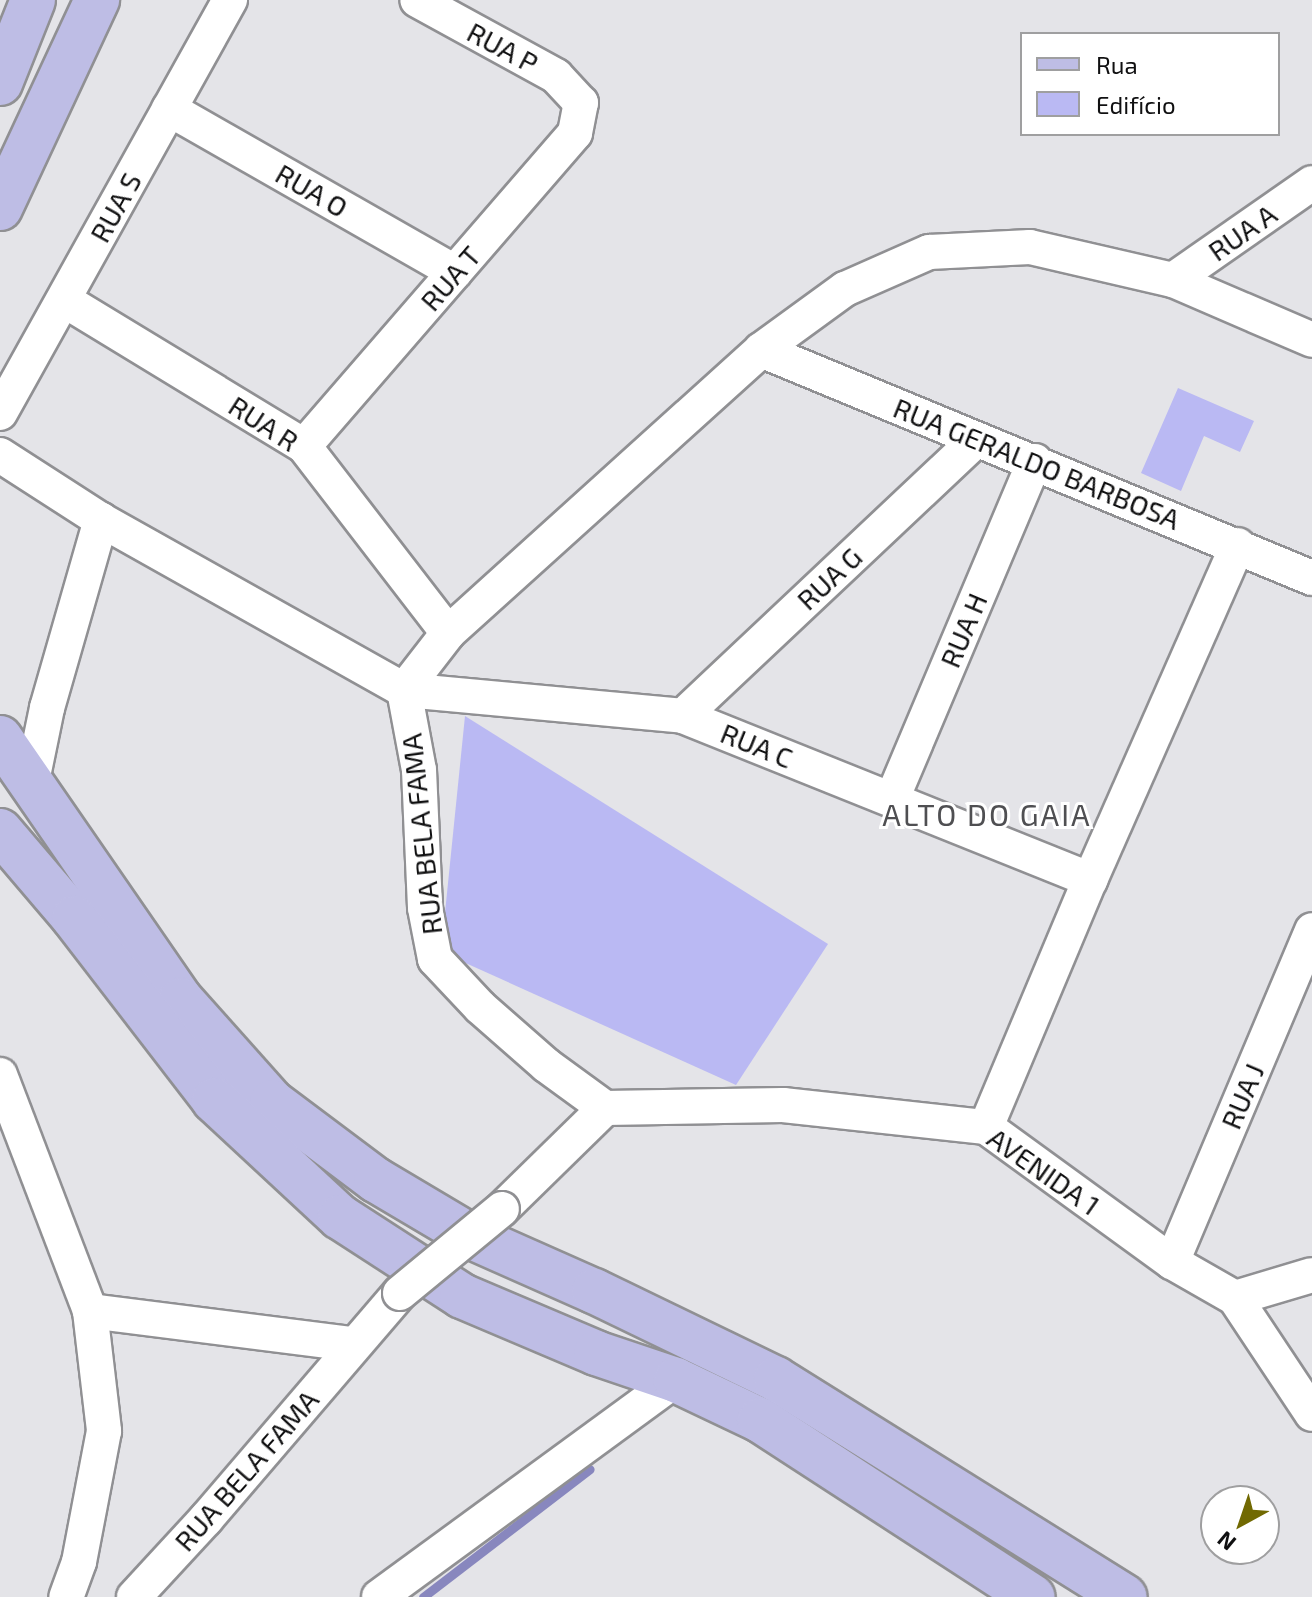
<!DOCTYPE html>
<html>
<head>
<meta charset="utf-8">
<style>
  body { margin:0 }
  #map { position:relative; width:1312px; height:1597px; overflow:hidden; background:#e4e4e8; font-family:"Exo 2",sans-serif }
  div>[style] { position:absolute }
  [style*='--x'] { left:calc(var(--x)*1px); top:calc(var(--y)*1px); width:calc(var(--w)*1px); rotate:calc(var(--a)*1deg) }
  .stream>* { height:9px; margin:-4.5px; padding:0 4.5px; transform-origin:4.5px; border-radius:4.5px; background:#8887be }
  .building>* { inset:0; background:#bab9f3 }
  .roads { filter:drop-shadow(2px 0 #909093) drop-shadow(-2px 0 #909093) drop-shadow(0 2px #909093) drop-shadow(0 -2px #909093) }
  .minor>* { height:34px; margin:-17px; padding:0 17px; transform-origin:17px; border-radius:17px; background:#fff }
  .major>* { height:44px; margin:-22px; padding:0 22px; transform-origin:22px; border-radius:22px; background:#bebde5 }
  .bridges { filter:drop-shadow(2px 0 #909093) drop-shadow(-2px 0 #909093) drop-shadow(0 2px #909093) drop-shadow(0 -2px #909093) }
  .minor-bridge>* { height:34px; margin:-17px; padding:0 17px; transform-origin:17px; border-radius:17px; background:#fff }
  span { translate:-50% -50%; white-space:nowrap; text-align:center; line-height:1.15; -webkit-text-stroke:6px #fff; paint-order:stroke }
  .street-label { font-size:28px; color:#101011 }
  .neighbourhood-label { font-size:30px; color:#4f4f52; letter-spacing:2px }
  .legend { position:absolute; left:1020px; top:32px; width:260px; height:104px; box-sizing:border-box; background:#fff; border:2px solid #9f9fa0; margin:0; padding:10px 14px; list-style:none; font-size:24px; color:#101011 }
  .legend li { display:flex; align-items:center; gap:16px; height:40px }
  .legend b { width:40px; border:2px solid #9f9fa0 }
  .north { position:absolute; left:1200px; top:1485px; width:80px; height:80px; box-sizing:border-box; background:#fff; border:2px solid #9f9fa0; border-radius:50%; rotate:220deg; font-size:22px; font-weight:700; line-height:32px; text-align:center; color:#101011 }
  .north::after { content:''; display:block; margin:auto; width:28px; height:36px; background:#716902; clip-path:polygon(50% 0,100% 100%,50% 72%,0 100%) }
</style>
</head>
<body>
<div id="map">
  <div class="stream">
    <i style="--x:423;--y:1597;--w:210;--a:-37.5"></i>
  </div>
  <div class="building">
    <i style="clip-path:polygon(1178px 388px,1254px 421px,1240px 452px,1204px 436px,1181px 491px,1141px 473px)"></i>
    <i style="clip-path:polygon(465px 716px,828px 944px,736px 1085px,441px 952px)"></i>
  </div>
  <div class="roads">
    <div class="minor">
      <i style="--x:169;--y:109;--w:329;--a:29.7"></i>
      <i style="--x:1173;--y:280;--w:169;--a:-34.9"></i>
      <i style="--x:64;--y:300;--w:281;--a:31.3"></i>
      <i style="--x:304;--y:446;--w:236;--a:52.4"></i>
      <i style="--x:761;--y:350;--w:596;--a:22.48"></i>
      <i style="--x:0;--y:413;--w:473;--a:-60.9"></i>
      <i style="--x:304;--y:446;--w:414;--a:-49.1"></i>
      <i style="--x:575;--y:133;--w:31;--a:-79"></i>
      <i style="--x:581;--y:103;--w:37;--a:-133"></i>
      <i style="--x:556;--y:76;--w:158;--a:-151.3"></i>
      <i style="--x:0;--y:455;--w:120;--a:32.8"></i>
      <i style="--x:101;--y:520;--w:347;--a:29.3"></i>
      <i style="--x:404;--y:690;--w:280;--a:5.3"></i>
      <i style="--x:683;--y:716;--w:439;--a:21.9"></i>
      <i style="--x:404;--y:690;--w:72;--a:-52.3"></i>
      <i style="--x:448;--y:633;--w:422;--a:-42.1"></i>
      <i style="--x:761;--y:350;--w:104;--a:-36"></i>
      <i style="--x:845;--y:289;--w:92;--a:-23.8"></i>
      <i style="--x:929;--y:252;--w:101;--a:-2.8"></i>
      <i style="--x:1030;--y:247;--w:147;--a:13"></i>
      <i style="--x:1173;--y:280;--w:151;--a:23.3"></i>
      <i style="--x:404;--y:690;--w:81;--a:79.4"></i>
      <i style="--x:419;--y:770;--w:138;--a:87.5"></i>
      <i style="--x:425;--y:908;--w:52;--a:78.9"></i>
      <i style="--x:435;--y:959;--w:66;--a:46.8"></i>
      <i style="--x:480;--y:1007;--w:88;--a:41.3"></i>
      <i style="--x:546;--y:1065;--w:73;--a:36.1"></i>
      <i style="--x:683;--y:716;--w:403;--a:-43.3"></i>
      <i style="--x:31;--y:786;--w:80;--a:-78.4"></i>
      <i style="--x:47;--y:708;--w:196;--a:-74"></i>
      <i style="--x:892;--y:799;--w:367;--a:-67.1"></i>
      <i style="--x:0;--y:1075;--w:253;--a:69.1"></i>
      <i style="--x:90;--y:1311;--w:121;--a:83.3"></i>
      <i style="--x:104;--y:1431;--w:133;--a:100.8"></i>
      <i style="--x:79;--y:1562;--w:37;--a:110"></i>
      <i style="--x:605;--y:1108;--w:178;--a:-1"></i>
      <i style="--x:783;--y:1105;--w:204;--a:6.2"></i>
      <i style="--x:986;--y:1127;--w:230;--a:36"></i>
      <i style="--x:1172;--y:1262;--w:73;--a:29.7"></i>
      <i style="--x:1235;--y:1298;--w:80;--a:-16.6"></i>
      <i style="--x:986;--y:1127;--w:268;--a:-67.2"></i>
      <i style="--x:1090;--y:880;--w:366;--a:-66.2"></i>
      <i style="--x:502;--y:1209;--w:144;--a:-44.4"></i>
      <i style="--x:1172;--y:1262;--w:360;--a:-67.1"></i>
      <i style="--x:1235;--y:1298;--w:139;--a:56.4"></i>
      <i style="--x:90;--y:1311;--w:265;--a:7.2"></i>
      <i style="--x:134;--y:1597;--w:106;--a:-47.3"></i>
      <i style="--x:206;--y:1519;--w:298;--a:-49.4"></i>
      <i style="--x:379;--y:1597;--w:368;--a:-36.2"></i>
    </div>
    <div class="major">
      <i style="--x:0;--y:83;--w:89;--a:-68.3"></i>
      <i style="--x:0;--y:208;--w:230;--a:-65"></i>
      <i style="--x:0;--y:738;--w:318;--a:55.4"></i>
      <i style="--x:181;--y:1000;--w:137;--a:48.3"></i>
      <i style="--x:272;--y:1102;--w:130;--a:36.9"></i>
      <i style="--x:376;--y:1180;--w:112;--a:30.7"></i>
      <i style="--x:472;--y:1237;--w:133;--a:23.9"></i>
      <i style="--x:594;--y:1291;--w:202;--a:25.8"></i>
      <i style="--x:776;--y:1379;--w:411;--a:32"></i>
      <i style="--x:0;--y:831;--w:114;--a:49.6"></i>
      <i style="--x:74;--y:918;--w:230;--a:52.4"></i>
      <i style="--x:214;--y:1100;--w:172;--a:42.9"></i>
      <i style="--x:340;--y:1217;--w:145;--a:32.9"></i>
      <i style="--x:462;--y:1296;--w:146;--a:23"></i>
      <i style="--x:596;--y:1353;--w:84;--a:18.6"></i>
      <i style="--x:676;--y:1380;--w:93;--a:25.5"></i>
      <i style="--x:760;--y:1420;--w:325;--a:33"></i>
    </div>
  </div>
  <div class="bridges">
    <div class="minor-bridge">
      <i style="--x:400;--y:1293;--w:132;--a:-39.5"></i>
    </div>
  </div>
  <div class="street-label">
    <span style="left:503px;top:47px;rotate:28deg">RUA P</span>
    <span style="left:312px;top:190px;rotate:30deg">RUA O</span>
    <span style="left:115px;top:207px;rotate:-61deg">RUA S</span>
    <span style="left:1242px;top:232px;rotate:-35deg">RUA A</span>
    <span style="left:450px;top:278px;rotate:-49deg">RUA T</span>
    <span style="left:264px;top:423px;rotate:33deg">RUA R</span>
    <span style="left:1037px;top:463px;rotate:22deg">RUA GERALDO BARBOSA</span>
    <span style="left:829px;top:578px;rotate:-43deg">RUA G</span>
    <span style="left:963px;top:630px;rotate:-67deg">RUA H</span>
    <span style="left:757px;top:745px;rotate:22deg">RUA C</span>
    <span style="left:421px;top:834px;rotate:-96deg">RUA BELA FAMA</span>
    <span style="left:1242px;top:1096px;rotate:-67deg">RUA J</span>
    <span style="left:1044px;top:1171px;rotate:35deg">AVENIDA 1</span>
    <span style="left:246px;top:1470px;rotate:-49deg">RUA BELA FAMA</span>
  </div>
  <div class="neighbourhood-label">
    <span style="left:987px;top:814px">ALTO DO GAIA</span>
  </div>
  <ul class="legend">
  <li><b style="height:10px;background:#bebde5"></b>Rua</li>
  <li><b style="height:22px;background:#bab9f3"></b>Edifício</li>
  </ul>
  <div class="north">N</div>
</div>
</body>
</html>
